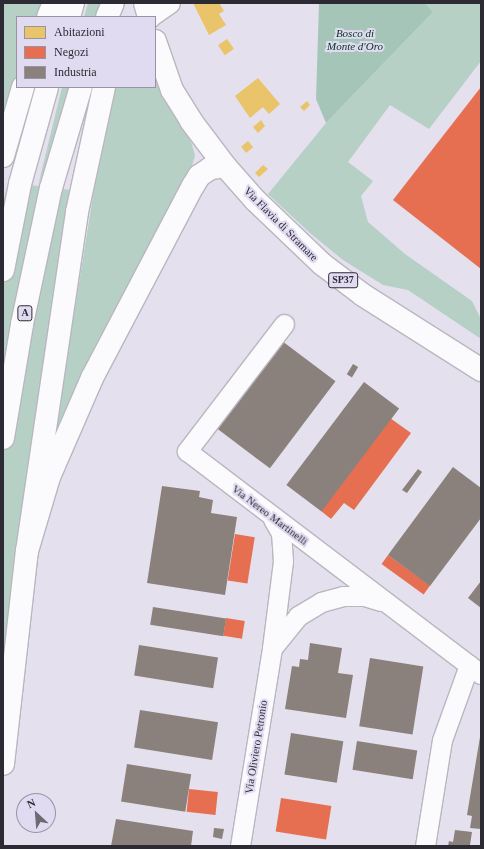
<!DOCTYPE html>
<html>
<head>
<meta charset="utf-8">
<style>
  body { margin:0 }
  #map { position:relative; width:484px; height:849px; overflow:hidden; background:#e4e0ed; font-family:Georgia,serif }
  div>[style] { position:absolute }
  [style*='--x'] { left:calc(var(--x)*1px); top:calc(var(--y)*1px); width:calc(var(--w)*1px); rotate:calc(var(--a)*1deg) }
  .green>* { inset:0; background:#b6d0c6 }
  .forest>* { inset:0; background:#a5c5b9 }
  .homes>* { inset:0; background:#e9c46a; transform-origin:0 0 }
  .shops>* { inset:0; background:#e76f51; transform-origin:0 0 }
  .industry>* { inset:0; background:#8a817c; transform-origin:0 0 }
  .roads { filter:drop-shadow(1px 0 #b9b6c0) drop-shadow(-1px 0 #b9b6c0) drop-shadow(0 1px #b9b6c0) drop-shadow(0 -1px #b9b6c0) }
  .minor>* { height:19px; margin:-9.5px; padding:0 9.5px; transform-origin:9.5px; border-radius:9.5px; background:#fbfafc }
  .major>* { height:22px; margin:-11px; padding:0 11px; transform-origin:11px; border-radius:11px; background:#fbfafc }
  .highway>* { height:22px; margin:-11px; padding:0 11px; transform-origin:11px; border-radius:11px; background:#fbfafc }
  span { translate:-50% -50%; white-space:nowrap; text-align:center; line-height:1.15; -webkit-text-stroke:4px #e1dbf2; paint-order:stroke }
  .shield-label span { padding:1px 3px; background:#e1dbf2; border:1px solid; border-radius:3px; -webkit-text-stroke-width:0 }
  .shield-label { font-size:10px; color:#2c2a32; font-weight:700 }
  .park-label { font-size:11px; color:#00331e; font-style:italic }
  .street-label { font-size:11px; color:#2c2a32 }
  .frame { position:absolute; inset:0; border:4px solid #2c2a32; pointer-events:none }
  .legend { position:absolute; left:16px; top:16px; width:140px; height:72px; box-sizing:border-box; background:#e1dbf2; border:1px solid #9994a5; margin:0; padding:5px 7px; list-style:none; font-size:12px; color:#2c2a32 }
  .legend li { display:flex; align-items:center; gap:8px; height:20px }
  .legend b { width:20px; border:1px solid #9994a5 }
  .north { position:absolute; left:16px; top:793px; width:40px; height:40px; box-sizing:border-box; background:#e1dbf2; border:1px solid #9994a5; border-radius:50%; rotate:334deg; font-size:11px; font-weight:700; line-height:16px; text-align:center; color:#2c2a32 }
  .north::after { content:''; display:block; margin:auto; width:14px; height:18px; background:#6c6a73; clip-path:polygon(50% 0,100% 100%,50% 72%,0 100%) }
</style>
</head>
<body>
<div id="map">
  <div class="green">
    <i style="clip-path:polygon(3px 3px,43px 3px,38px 17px,17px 17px,17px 77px,3px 119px)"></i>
    <i style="clip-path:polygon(88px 3px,105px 3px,100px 17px,84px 17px)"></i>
    <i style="clip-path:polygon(425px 3px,481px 3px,481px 61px,429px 129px,390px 105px,348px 162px,373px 181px,361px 196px,368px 222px,405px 254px,472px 301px,481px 319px,481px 339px,408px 290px,383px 285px,343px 260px,310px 233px,268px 194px,326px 123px,433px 12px)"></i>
    <i style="clip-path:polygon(155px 80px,192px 144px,195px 156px,189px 176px,55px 433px,105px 121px,115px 87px,155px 87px)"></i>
    <i style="clip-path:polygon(62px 87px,74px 87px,38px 186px,70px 190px,3px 666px,3px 203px,8px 182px,38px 186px)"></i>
  </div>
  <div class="forest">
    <i style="clip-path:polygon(319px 3px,425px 3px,433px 12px,326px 123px,316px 99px)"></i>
  </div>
  <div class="homes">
    <i style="clip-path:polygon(193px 3px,219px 3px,224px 11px,219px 14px,226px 25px,209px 35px)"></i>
    <i style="left:227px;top:39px;width:12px;height:11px;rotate:55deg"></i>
    <i style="clip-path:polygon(258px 78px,280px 104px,269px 114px,263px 107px,250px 118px,235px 96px)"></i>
    <i style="clip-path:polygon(307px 101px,310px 105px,304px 111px,300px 107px)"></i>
    <i style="clip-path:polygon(261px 120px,265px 126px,258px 133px,253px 127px)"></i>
    <i style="left:248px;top:141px;width:8px;height:9px;rotate:50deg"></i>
    <i style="clip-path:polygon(263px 165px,268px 169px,259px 177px,255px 173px)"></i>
  </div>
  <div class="shops">
    <i style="clip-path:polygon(481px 87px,481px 269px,393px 200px)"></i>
    <i style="clip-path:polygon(390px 418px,411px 433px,354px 510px,344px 503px,331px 519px,321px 511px)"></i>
    <i style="left:235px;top:534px;width:20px;height:47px;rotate:9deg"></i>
    <i style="left:388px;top:555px;width:52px;height:11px;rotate:36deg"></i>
    <i style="left:226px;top:618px;width:19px;height:18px;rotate:9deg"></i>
    <i style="left:189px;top:789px;width:29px;height:23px;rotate:6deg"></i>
    <i style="left:281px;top:798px;width:51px;height:34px;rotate:9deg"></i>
  </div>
  <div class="industry">
    <i style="left:282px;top:341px;width:67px;height:109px;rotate:37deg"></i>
    <i style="left:353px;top:364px;width:6px;height:12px;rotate:31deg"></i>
    <i style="left:364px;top:382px;width:44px;height:129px;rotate:37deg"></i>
    <i style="clip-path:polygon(453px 467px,481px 488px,481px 518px,430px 586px,388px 555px)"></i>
    <i style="clip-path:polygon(418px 469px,422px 472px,407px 493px,402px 490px)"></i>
    <i style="clip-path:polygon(162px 486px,200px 491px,199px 497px,213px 500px,211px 513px,237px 517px,225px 595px,147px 583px)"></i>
    <i style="clip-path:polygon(481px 581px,481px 608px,468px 598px)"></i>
    <i style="left:153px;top:607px;width:74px;height:18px;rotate:9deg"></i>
    <i style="clip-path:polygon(310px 643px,342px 648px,338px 673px,353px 675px,346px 718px,285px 709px,292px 666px,299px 667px,300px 659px,308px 660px)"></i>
    <i style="left:139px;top:645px;width:80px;height:31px;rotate:9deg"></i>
    <i style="left:370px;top:658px;width:54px;height:69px;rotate:9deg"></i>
    <i style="left:140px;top:710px;width:79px;height:38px;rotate:9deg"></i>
    <i style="clip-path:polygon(481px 731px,481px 829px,470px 828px,472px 816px,467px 815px)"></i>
    <i style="left:291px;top:733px;width:53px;height:42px;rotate:9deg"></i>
    <i style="left:357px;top:741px;width:61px;height:29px;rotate:9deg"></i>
    <i style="left:127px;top:764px;width:65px;height:38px;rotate:9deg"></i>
    <i style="clip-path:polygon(116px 819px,193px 831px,191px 846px,111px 846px)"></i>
    <i style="clip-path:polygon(214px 828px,224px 829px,222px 839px,213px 837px)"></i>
    <i style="clip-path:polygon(455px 830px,472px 832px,470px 845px,473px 846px,448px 846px,449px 841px,453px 842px)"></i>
  </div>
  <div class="roads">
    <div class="minor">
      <i style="--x:150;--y:17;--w:24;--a:-35"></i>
      <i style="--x:284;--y:324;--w:160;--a:127.4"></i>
      <i style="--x:187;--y:451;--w:369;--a:37.2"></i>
      <i style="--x:273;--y:647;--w:40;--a:-51"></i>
      <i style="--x:298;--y:616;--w:27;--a:-31"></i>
      <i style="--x:321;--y:602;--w:23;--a:-15"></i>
      <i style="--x:343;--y:596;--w:21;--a:0"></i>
      <i style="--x:364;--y:596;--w:17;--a:17"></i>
      <i style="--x:240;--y:846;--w:201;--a:-80.8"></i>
      <i style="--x:272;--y:648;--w:88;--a:-82.8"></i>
      <i style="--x:283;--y:561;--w:28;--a:-94"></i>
      <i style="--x:281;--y:533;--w:16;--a:-120"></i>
      <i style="--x:425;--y:846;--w:107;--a:-80.9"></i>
      <i style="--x:442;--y:740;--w:80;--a:-70.2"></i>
    </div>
    <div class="major">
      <i style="--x:145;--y:3;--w:15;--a:74"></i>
      <i style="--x:155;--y:41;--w:52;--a:70.9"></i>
      <i style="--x:172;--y:90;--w:36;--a:58"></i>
      <i style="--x:191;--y:121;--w:56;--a:52.9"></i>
      <i style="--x:225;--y:166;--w:45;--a:48.6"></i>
      <i style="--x:255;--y:200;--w:93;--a:43.7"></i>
      <i style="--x:322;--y:264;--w:51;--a:37.1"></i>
      <i style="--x:363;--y:295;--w:140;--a:32.4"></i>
      <i style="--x:3;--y:764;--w:214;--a:-83.6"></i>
      <i style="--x:27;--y:551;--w:77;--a:-73.4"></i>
      <i style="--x:49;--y:477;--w:108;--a:-66.5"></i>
      <i style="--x:92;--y:378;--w:217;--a:-62.3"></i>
      <i style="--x:193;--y:186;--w:12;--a:-59"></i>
      <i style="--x:199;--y:176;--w:14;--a:-34"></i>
      <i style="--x:211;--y:168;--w:14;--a:-8"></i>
    </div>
    <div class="highway">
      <i style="--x:48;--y:17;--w:15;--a:-67"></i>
      <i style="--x:69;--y:17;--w:15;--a:-74"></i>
      <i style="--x:107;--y:17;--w:15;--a:-67"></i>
      <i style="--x:3;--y:156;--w:72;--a:-73.8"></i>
      <i style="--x:3;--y:270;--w:88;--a:-78.8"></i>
      <i style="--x:20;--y:184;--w:101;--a:-74.4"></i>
      <i style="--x:3;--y:438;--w:116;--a:-80.5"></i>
      <i style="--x:22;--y:324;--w:139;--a:-78"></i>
      <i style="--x:51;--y:188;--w:105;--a:-73.5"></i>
      <i style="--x:27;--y:551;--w:343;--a:-81.6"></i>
      <i style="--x:77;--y:212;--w:128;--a:-77.8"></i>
    </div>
  </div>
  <div class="shield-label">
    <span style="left:343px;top:280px">SP37</span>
    <span style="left:25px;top:313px">A</span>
  </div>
  <div class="park-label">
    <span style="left:355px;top:40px">Bosco di<br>Monte d'Oro</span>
  </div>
  <div class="street-label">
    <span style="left:281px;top:224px;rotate:45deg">Via Flavia di Stramare</span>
    <span style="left:270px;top:515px;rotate:37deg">Via Nereo Martinelli</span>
    <span style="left:256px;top:747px;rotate:-81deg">Via Oliviero Petronio</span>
  </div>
  <div class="frame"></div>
  <ul class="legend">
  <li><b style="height:11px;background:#e9c46a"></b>Abitazioni</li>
  <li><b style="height:11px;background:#e76f51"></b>Negozi</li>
  <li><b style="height:11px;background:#8a817c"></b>Industria</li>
  </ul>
  <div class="north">N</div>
</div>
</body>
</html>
